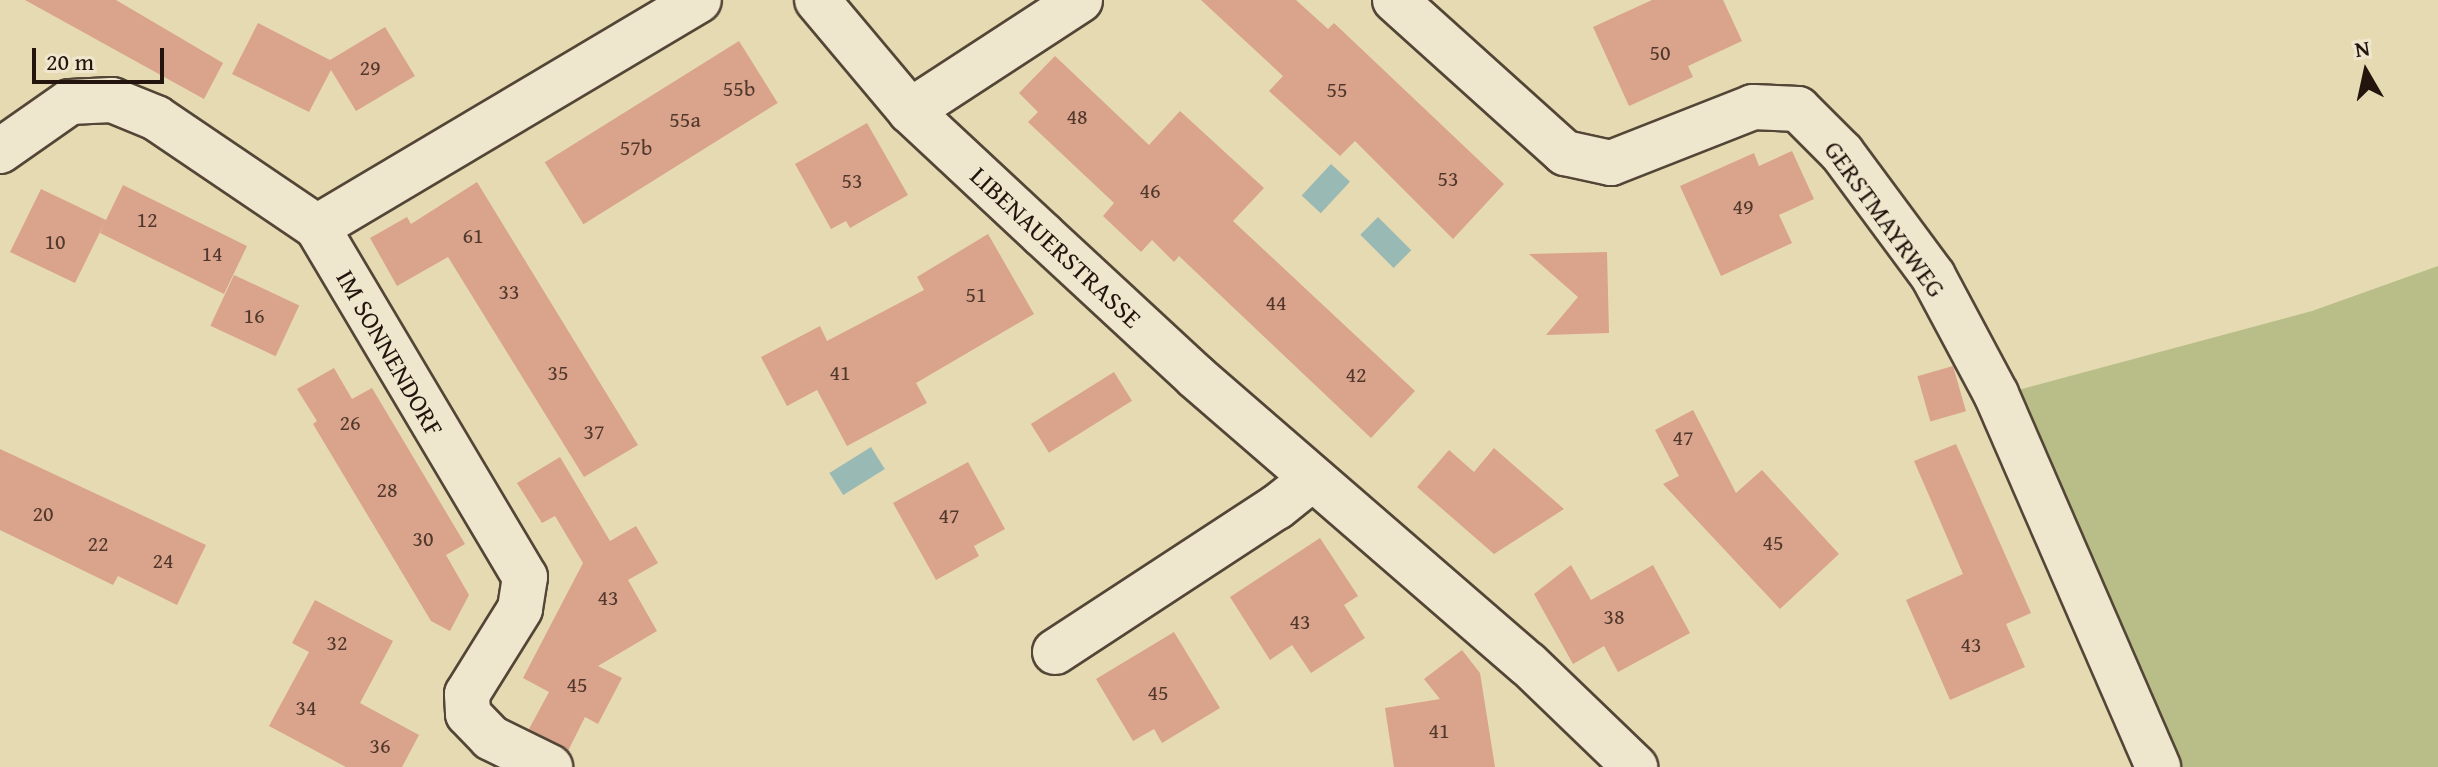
<!DOCTYPE html>
<html>
<head>
<meta charset="utf-8">
<style>
  body { margin:0 }
  #map { position:relative; width:2438px; height:767px; overflow:hidden; background:#e6dab2; font-family:"Gentium Book Plus",serif }
  div>[style] { position:absolute }
  [style*='--x'] { left:calc(var(--x)*1px); top:calc(var(--y)*1px); width:calc(var(--w)*1px); rotate:calc(var(--a)*1deg) }
  .green>* { inset:0; background:#b9be89 }
  .water>* { inset:0; background:#99b9b4; transform-origin:0 0 }
  .building>* { inset:0; background:#daa38b; transform-origin:0 0 }
  .roads { filter:drop-shadow(2px 0 #544637) drop-shadow(-2px 0 #544637) drop-shadow(0 2px #544637) drop-shadow(0 -2px #544637) }
  .minor>* { height:44px; margin:-22px; padding:0 22px; transform-origin:22px; border-radius:22px; background:#efe7cd }
  span { translate:-50% -50%; white-space:nowrap; text-align:center; line-height:1.15; -webkit-text-stroke:6px #efe7cd; paint-order:stroke }
  .number-label { font-size:22px; color:#51382d }
  .number-label span { -webkit-text-stroke-width:0 }
  .street-label { font-size:26px; color:#23150e }
  .north { position:absolute; left:2326px; top:32px; width:80px; height:80px; -webkit-text-stroke:6px #efe7cd; paint-order:stroke; rotate:351deg; font-size:22px; font-weight:700; line-height:32px; text-align:center; color:#23150e }
  .north::after { content:''; display:block; margin:auto; width:28px; height:36px; background:#23150e; clip-path:polygon(50% 0,100% 100%,50% 72%,0 100%) }
  .scale { position:absolute; left:32px; top:48px; width:132px; height:36px; box-sizing:border-box; border:4px solid #23150e; border-top:0; padding-left:10px; font-size:24px; line-height:28px; white-space:nowrap; color:#23150e; -webkit-text-stroke:6px #efe7cd; paint-order:stroke }
</style>
</head>
<body>
<div id="map">
  <div class="green">
    <i style="clip-path:polygon(2438px 266px,2438px 767px,2177px 767px,2134px 652px,2018px 390px,2312px 311px)"></i>
  </div>
  <div class="water">
    <i style="left:1331px;top:164px;width:26px;height:43px;rotate:43deg"></i>
    <i style="left:1378px;top:217px;width:47px;height:25px;rotate:45deg"></i>
    <i style="left:871px;top:447px;width:26px;height:49px;rotate:58deg"></i>
  </div>
  <div class="building">
    <i style="clip-path:polygon(25px 0,116px 0,223px 63px,204px 99px)"></i>
    <i style="clip-path:polygon(1201px 0,1296px 0,1328px 29px,1334px 23px,1504px 184px,1453px 239px,1355px 141px,1340px 156px,1269px 91px,1283px 76px)"></i>
    <i style="clip-path:polygon(1652px 0,1723px 0,1742px 41px,1688px 66px,1693px 77px,1629px 106px,1593px 27px)"></i>
    <i style="clip-path:polygon(258px 23px,330px 60px,385px 27px,415px 76px,356px 111px,331px 70px,309px 112px,232px 74px)"></i>
    <i style="left:739px;top:41px;width:73px;height:229px;rotate:58deg"></i>
    <i style="clip-path:polygon(1055px 56px,1149px 145px,1180px 111px,1264px 188px,1233px 221px,1415px 391px,1371px 438px,1179px 256px,1174px 262px,1152px 240px,1141px 252px,1103px 216px,1114px 203px,1028px 122px,1038px 112px,1019px 93px)"></i>
    <i style="clip-path:polygon(867px 123px,908px 195px,850px 228px,846px 221px,831px 229px,795px 164px)"></i>
    <i style="clip-path:polygon(1792px 151px,1814px 199px,1779px 215px,1792px 243px,1721px 276px,1680px 186px,1754px 153px,1759px 166px)"></i>
    <i style="clip-path:polygon(477px 182px,638px 445px,584px 477px,448px 257px,397px 286px,370px 238px,407px 217px,411px 224px)"></i>
    <i style="clip-path:polygon(123px 185px,247px 246px,224px 294px,100px 233px,105px 222px,75px 283px,10px 252px,41px 189px,106px 220px)"></i>
    <i style="clip-path:polygon(988px 234px,1034px 314px,916px 383px,927px 403px,847px 446px,817px 390px,787px 406px,761px 357px,820px 326px,827px 341px,924px 290px,917px 277px)"></i>
    <i style="clip-path:polygon(1607px 252px,1609px 333px,1546px 335px,1578px 297px,1529px 254px)"></i>
    <i style="left:234px;top:275px;width:72px;height:56px;rotate:25deg"></i>
    <i style="left:1953px;top:366px;width:47px;height:37px;rotate:74deg"></i>
    <i style="clip-path:polygon(334px 368px,352px 399px,372px 388px,465px 544px,446px 555px,469px 595px,450px 631px,431px 621px,313px 424px,317px 421px,297px 389px)"></i>
    <i style="left:1114px;top:372px;width:34px;height:98px;rotate:58deg"></i>
    <i style="clip-path:polygon(1693px 410px,1736px 493px,1762px 470px,1839px 554px,1780px 609px,1663px 484px,1679px 476px,1655px 430px)"></i>
    <i style="clip-path:polygon(1956px 444px,2031px 613px,2006px 624px,2025px 667px,1950px 700px,1906px 600px,1963px 574px,1914px 461px)"></i>
    <i style="clip-path:polygon(1494px 448px,1564px 509px,1494px 554px,1417px 487px,1449px 450px,1474px 472px)"></i>
    <i style="clip-path:polygon(0 449px,206px 545px,177px 605px,118px 576px,113px 585px,0 530px)"></i>
    <i style="clip-path:polygon(560px 457px,610px 541px,636px 526px,658px 563px,628px 580px,657px 631px,598px 666px,622px 678px,598px 724px,585px 717px,568px 751px,529px 729px,549px 692px,523px 678px,583px 563px,555px 516px,542px 523px,517px 483px)"></i>
    <i style="clip-path:polygon(968px 462px,1005px 529px,974px 546px,979px 556px,936px 580px,893px 503px)"></i>
    <i style="clip-path:polygon(1320px 538px,1358px 596px,1344px 605px,1365px 638px,1311px 673px,1292px 645px,1270px 660px,1230px 597px)"></i>
    <i style="clip-path:polygon(1571px 565px,1591px 600px,1653px 565px,1690px 633px,1618px 672px,1604px 646px,1573px 664px,1534px 594px)"></i>
    <i style="clip-path:polygon(315px 600px,393px 641px,360px 703px,419px 735px,402px 767px,346px 767px,269px 726px,309px 652px,292px 643px)"></i>
    <i style="clip-path:polygon(1174px 632px,1220px 708px,1162px 743px,1154px 729px,1133px 741px,1096px 679px)"></i>
    <i style="clip-path:polygon(1462px 650px,1480px 673px,1495px 767px,1394px 767px,1385px 708px,1440px 699px,1424px 679px)"></i>
  </div>
  <div class="roads">
    <div class="minor">
      <i style="--x:817;--y:0;--w:145;--a:50"></i>
      <i style="--x:910;--y:111;--w:182;--a:43"></i>
      <i style="--x:1043;--y:235;--w:207;--a:42.8"></i>
      <i style="--x:1195;--y:376;--w:440;--a:40.9"></i>
      <i style="--x:1528;--y:664;--w:149;--a:43.9"></i>
      <i style="--x:1395;--y:0;--w:229;--a:42"></i>
      <i style="--x:1565;--y:153;--w:47;--a:12.3"></i>
      <i style="--x:1611;--y:163;--w:153;--a:-21.5"></i>
      <i style="--x:1753;--y:107;--w:45;--a:2.5"></i>
      <i style="--x:1798;--y:109;--w:62;--a:45"></i>
      <i style="--x:1842;--y:153;--w:153;--a:53.5"></i>
      <i style="--x:1933;--y:276;--w:134;--a:61.9"></i>
      <i style="--x:1996;--y:394;--w:407;--a:66.5"></i>
      <i style="--x:910;--y:111;--w:203;--a:-33.1"></i>
      <i style="--x:0;--y:151;--w:85;--a:-35"></i>
      <i style="--x:70;--y:102;--w:42;--a:-2.7"></i>
      <i style="--x:112;--y:100;--w:48;--a:22.2"></i>
      <i style="--x:156;--y:118;--w:194;--a:34.1"></i>
      <i style="--x:317;--y:227;--w:407;--a:59.3"></i>
      <i style="--x:525;--y:577;--w:32;--a:99"></i>
      <i style="--x:520;--y:609;--w:100;--a:121.9"></i>
      <i style="--x:467;--y:694;--w:20;--a:87"></i>
      <i style="--x:468;--y:714;--w:33;--a:46"></i>
      <i style="--x:491;--y:738;--w:66;--a:26.2"></i>
      <i style="--x:317;--y:227;--w:444;--a:-30.7"></i>
      <i style="--x:1055;--y:652;--w:265;--a:-33.2"></i>
      <i style="--x:1277;--y:507;--w:45;--a:-38.7"></i>
    </div>
  </div>
  <div class="number-label">
    <span style="left:1660px;top:53px">50</span>
    <span style="left:370px;top:68px">29</span>
    <span style="left:739px;top:89px">55b</span>
    <span style="left:1337px;top:90px">55</span>
    <span style="left:1077px;top:117px">48</span>
    <span style="left:685px;top:120px">55a</span>
    <span style="left:636px;top:148px">57b</span>
    <span style="left:1448px;top:179px">53</span>
    <span style="left:852px;top:181px">53</span>
    <span style="left:1150px;top:191px">46</span>
    <span style="left:1743px;top:207px">49</span>
    <span style="left:147px;top:220px">12</span>
    <span style="left:473px;top:236px">61</span>
    <span style="left:55px;top:242px">10</span>
    <span style="left:212px;top:254px">14</span>
    <span style="left:509px;top:292px">33</span>
    <span style="left:976px;top:295px">51</span>
    <span style="left:1276px;top:303px">44</span>
    <span style="left:254px;top:316px">16</span>
    <span style="left:558px;top:373px">35</span>
    <span style="left:840px;top:373px">41</span>
    <span style="left:1356px;top:375px">42</span>
    <span style="left:350px;top:423px">26</span>
    <span style="left:594px;top:432px">37</span>
    <span style="left:1683px;top:438px">47</span>
    <span style="left:387px;top:490px">28</span>
    <span style="left:43px;top:514px">20</span>
    <span style="left:949px;top:516px">47</span>
    <span style="left:423px;top:539px">30</span>
    <span style="left:1773px;top:543px">45</span>
    <span style="left:98px;top:544px">22</span>
    <span style="left:163px;top:561px">24</span>
    <span style="left:608px;top:598px">43</span>
    <span style="left:1614px;top:617px">38</span>
    <span style="left:1300px;top:622px">43</span>
    <span style="left:337px;top:643px">32</span>
    <span style="left:1971px;top:645px">43</span>
    <span style="left:577px;top:685px">45</span>
    <span style="left:1158px;top:693px">45</span>
    <span style="left:306px;top:708px">34</span>
    <span style="left:1439px;top:731px">41</span>
    <span style="left:380px;top:746px">36</span>
  </div>
  <div class="street-label">
    <span style="left:1885px;top:219px;rotate:54deg">GERSTMAYRWEG</span>
    <span style="left:1056px;top:247px;rotate:43deg">LIBENAUERSTRASSE</span>
    <span style="left:390px;top:353px;rotate:60deg">IM SONNENDORF</span>
  </div>
  <div class="north">N</div>
  <div class="scale">20 m</div>
</div>
</body>
</html>
